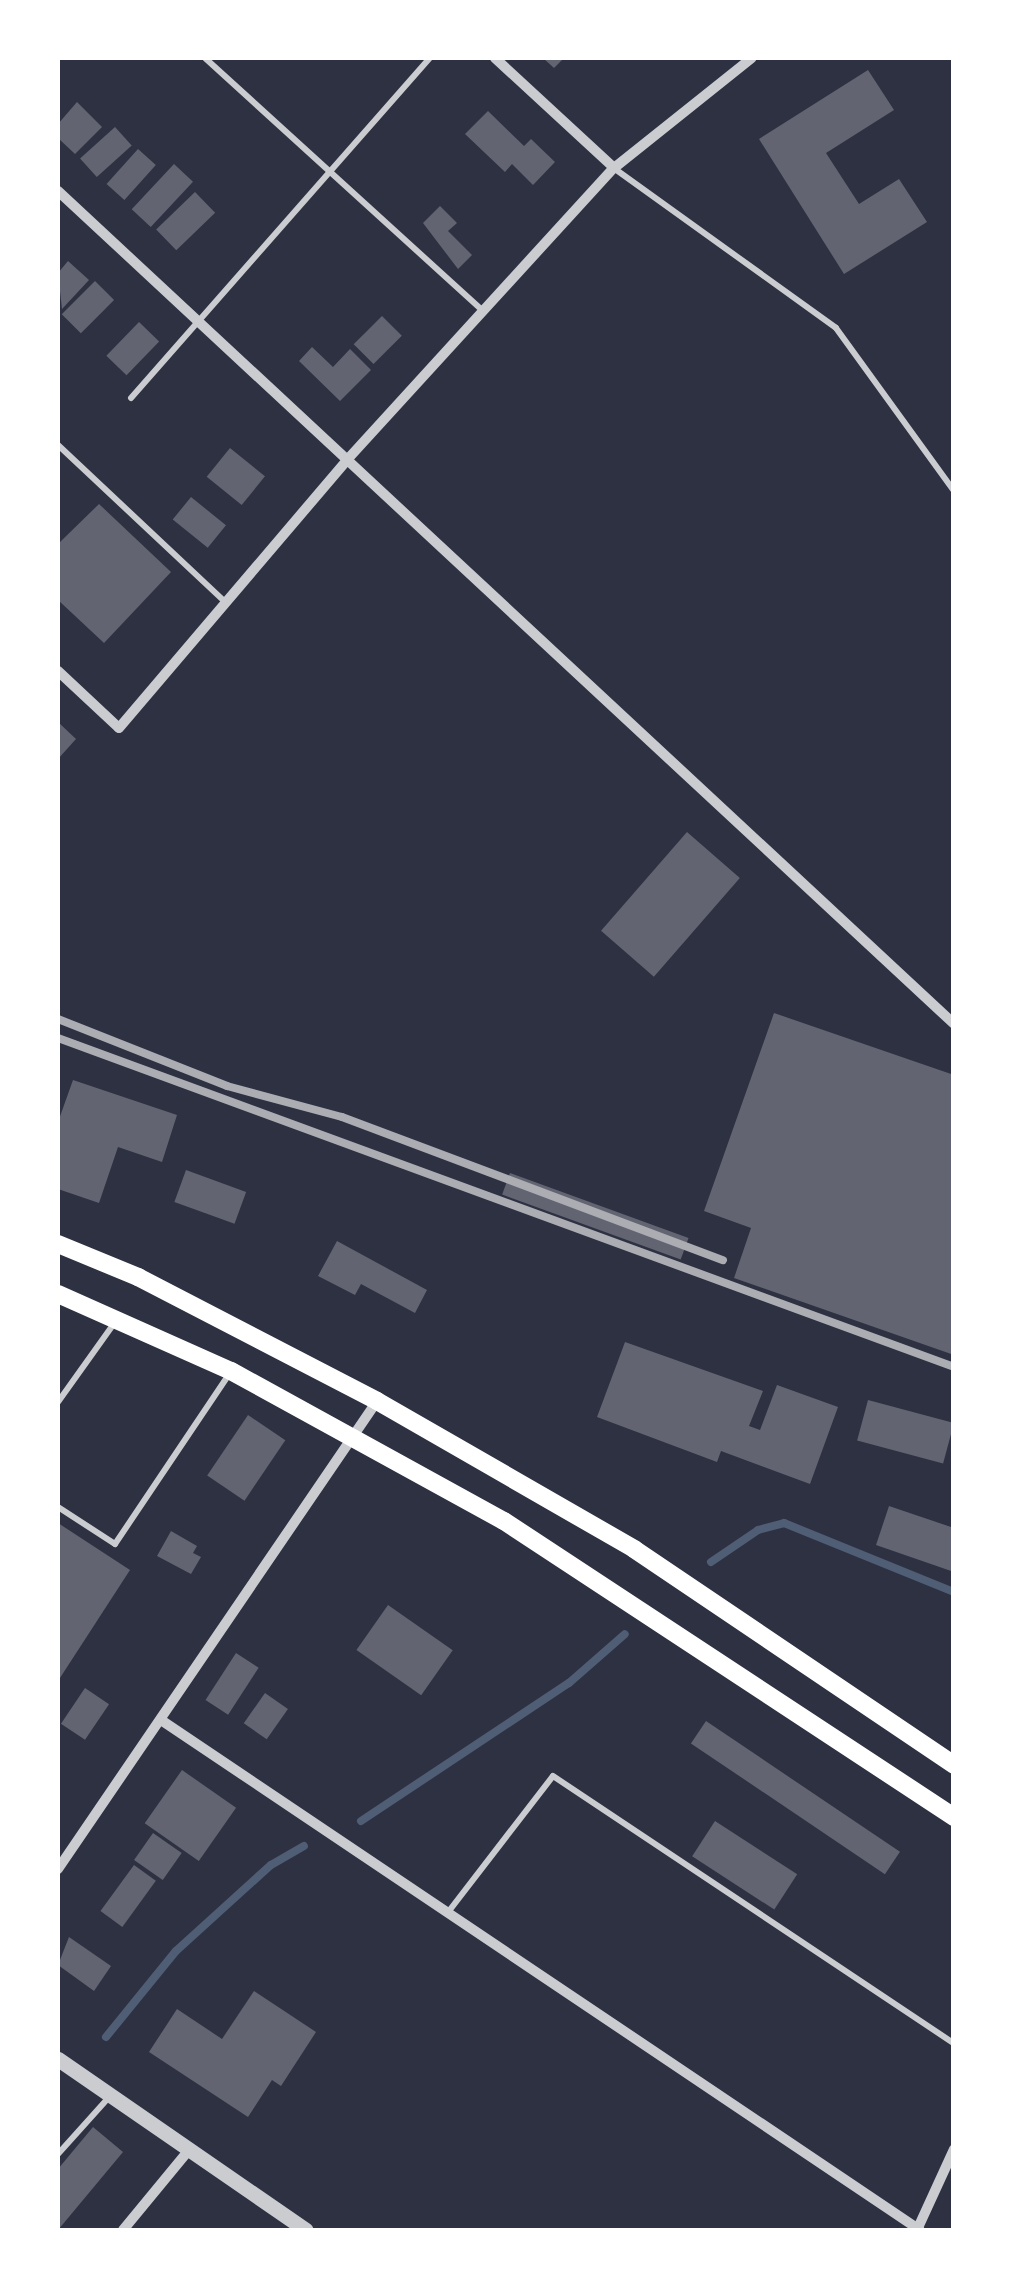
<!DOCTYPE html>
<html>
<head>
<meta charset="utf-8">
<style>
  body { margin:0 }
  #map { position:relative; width:1011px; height:2288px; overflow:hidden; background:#2d3142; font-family:Signika,sans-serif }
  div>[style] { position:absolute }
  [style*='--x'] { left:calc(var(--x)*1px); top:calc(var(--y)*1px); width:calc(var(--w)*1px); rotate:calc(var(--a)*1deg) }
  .stream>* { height:8px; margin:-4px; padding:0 4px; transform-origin:4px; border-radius:4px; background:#4f5d75 }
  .building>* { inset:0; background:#626471; transform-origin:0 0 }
  .service>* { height:6px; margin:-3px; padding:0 3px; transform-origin:3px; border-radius:3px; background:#caccd0 }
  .minor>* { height:10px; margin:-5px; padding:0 5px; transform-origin:5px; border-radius:5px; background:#caccd0 }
  .tertiary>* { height:15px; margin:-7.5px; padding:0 7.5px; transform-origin:7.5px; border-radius:7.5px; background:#caccd0 }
  .primary>* { height:18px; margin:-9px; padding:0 9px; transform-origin:9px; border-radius:9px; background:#fff }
  .rail>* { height:8px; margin:-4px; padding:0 4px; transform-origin:4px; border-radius:4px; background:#abadb3 }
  span { translate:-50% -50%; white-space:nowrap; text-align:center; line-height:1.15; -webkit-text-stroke:8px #fff; paint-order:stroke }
  .frame { position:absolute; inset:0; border:60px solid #fff; pointer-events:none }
</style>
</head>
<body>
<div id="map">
  <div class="stream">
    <i style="--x:711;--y:1562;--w:57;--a:-34.2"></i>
    <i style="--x:758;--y:1530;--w:27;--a:-15"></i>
    <i style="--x:784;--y:1523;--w:183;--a:22.1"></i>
    <i style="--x:361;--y:1821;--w:250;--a:-33.6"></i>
    <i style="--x:569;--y:1683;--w:74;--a:-41.2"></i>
    <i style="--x:106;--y:2037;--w:111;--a:-50.9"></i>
    <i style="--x:176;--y:1951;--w:128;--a:-42.2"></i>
    <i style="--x:271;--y:1865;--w:38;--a:-30"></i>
  </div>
  <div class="building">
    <i style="clip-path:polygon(543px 58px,564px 58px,554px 68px)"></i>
    <i style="clip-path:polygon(868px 70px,894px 110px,826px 153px,859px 204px,899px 179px,927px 222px,844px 274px,759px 139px)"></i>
    <i style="clip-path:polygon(77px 102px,102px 127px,75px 154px,58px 138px,58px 124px)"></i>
    <i style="clip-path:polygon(488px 111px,524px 146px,531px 139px,555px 162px,533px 185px,512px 164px,505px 172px,465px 134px)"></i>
    <i style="left:115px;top:127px;width:25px;height:47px;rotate:48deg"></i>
    <i style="left:138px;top:149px;width:24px;height:47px;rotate:42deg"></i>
    <i style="left:174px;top:164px;width:26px;height:62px;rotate:43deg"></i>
    <i style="left:195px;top:192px;width:29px;height:54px;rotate:46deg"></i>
    <i style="clip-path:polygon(440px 206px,457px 223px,448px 231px,472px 255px,458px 269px,423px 223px)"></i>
    <i style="clip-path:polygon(68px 261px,89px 280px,62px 309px,58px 273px)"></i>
    <i style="left:95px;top:281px;width:27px;height:47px;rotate:45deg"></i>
    <i style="left:382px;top:316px;width:28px;height:40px;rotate:45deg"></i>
    <i style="left:139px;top:322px;width:28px;height:47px;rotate:44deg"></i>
    <i style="clip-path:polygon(312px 347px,333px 367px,350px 349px,371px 370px,340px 401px,299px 361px)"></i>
    <i style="left:230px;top:448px;width:45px;height:37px;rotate:39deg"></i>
    <i style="left:191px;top:497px;width:45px;height:29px;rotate:39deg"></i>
    <i style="clip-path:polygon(99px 504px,171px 572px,104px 643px,58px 600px,58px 544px)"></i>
    <i style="clip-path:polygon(58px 722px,76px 739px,58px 759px)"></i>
    <i style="left:687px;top:832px;width:70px;height:131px;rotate:41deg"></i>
    <i style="clip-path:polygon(774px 1013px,954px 1075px,954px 1355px,734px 1278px,751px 1228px,704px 1211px)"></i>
    <i style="clip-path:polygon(73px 1080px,177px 1115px,162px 1162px,118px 1147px,99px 1203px,58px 1189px,58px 1122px)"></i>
    <i style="left:186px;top:1170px;width:64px;height:34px;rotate:20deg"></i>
    <i style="left:510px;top:1173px;width:190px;height:23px;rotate:20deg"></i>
    <i style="clip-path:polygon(337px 1241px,427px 1290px,415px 1313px,361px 1284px,355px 1295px,318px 1276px)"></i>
    <i style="clip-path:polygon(625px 1342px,763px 1391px,749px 1426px,760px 1430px,777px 1385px,838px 1407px,810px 1484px,721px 1451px,717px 1462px,597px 1417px)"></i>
    <i style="left:868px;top:1400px;width:89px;height:42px;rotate:15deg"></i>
    <i style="left:248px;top:1415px;width:45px;height:73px;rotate:34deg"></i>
    <i style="clip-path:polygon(889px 1506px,954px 1528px,954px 1572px,876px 1545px)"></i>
    <i style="clip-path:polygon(58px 1523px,130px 1570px,58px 1681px)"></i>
    <i style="clip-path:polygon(171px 1531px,197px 1546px,193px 1553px,201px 1557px,191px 1574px,157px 1556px)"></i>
    <i style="left:388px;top:1605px;width:79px;height:55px;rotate:35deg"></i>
    <i style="left:236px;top:1653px;width:27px;height:56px;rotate:33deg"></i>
    <i style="left:85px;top:1688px;width:29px;height:43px;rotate:34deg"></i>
    <i style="left:265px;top:1693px;width:28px;height:37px;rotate:35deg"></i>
    <i style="left:706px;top:1721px;width:234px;height:27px;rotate:34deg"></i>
    <i style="left:182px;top:1770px;width:66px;height:65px;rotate:35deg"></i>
    <i style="left:715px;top:1821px;width:98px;height:42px;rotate:33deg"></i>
    <i style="left:153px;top:1833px;width:35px;height:33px;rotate:35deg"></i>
    <i style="left:134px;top:1865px;width:27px;height:57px;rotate:36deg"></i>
    <i style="clip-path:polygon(69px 1937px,111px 1966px,94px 1991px,58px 1965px)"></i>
    <i style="clip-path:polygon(254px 1991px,316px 2032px,281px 2086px,272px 2080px,248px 2117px,149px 2052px,177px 2009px,222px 2039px)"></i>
    <i style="clip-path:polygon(93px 2127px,123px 2152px,58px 2230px,58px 2169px)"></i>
  </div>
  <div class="service">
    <i style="--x:205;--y:58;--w:376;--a:42.3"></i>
    <i style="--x:615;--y:169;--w:272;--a:35.7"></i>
    <i style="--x:836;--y:328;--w:201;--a:54.1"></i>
    <i style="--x:131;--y:398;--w:453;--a:-48.7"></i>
    <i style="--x:58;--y:445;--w:231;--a:43.2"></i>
    <i style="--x:58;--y:1402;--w:98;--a:-54.5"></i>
    <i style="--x:58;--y:1507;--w:68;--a:33"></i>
    <i style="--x:115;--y:1544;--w:206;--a:-56.1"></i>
    <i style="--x:449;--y:1911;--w:170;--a:-52.4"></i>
    <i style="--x:553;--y:1776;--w:482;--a:33.7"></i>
    <i style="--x:58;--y:2154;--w:78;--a:-48.1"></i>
  </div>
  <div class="minor">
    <i style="--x:495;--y:58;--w:162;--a:42.7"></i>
    <i style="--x:58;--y:191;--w:1223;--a:42.91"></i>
    <i style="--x:58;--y:671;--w:83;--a:43.1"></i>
    <i style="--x:119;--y:728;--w:350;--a:-49.6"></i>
    <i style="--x:346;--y:461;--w:397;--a:-47.6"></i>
    <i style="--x:614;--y:168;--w:176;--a:-38.6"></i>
    <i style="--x:161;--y:1720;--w:914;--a:33.9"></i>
    <i style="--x:58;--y:1869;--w:566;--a:-55.72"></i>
    <i style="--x:123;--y:2230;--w:104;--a:-50.5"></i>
    <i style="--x:917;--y:2230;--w:89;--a:-65.4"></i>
  </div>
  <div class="tertiary">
    <i style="--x:58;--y:2059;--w:301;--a:34.6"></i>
  </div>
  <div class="primary">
    <i style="--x:58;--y:1244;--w:87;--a:22.4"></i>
    <i style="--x:138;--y:1277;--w:269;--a:27.4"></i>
    <i style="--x:377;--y:1401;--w:297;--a:29.9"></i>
    <i style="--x:634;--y:1549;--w:386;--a:34"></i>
    <i style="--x:58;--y:1294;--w:189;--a:24"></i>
    <i style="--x:231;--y:1371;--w:311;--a:28.8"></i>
    <i style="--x:504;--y:1521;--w:539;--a:33.34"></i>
  </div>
  <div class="rail">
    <i style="--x:58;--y:1019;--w:182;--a:21.6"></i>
    <i style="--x:227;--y:1086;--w:119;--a:15.1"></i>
    <i style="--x:342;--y:1117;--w:407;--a:20.6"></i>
    <i style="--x:58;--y:1038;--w:954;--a:20.16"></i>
  </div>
  <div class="frame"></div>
</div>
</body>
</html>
